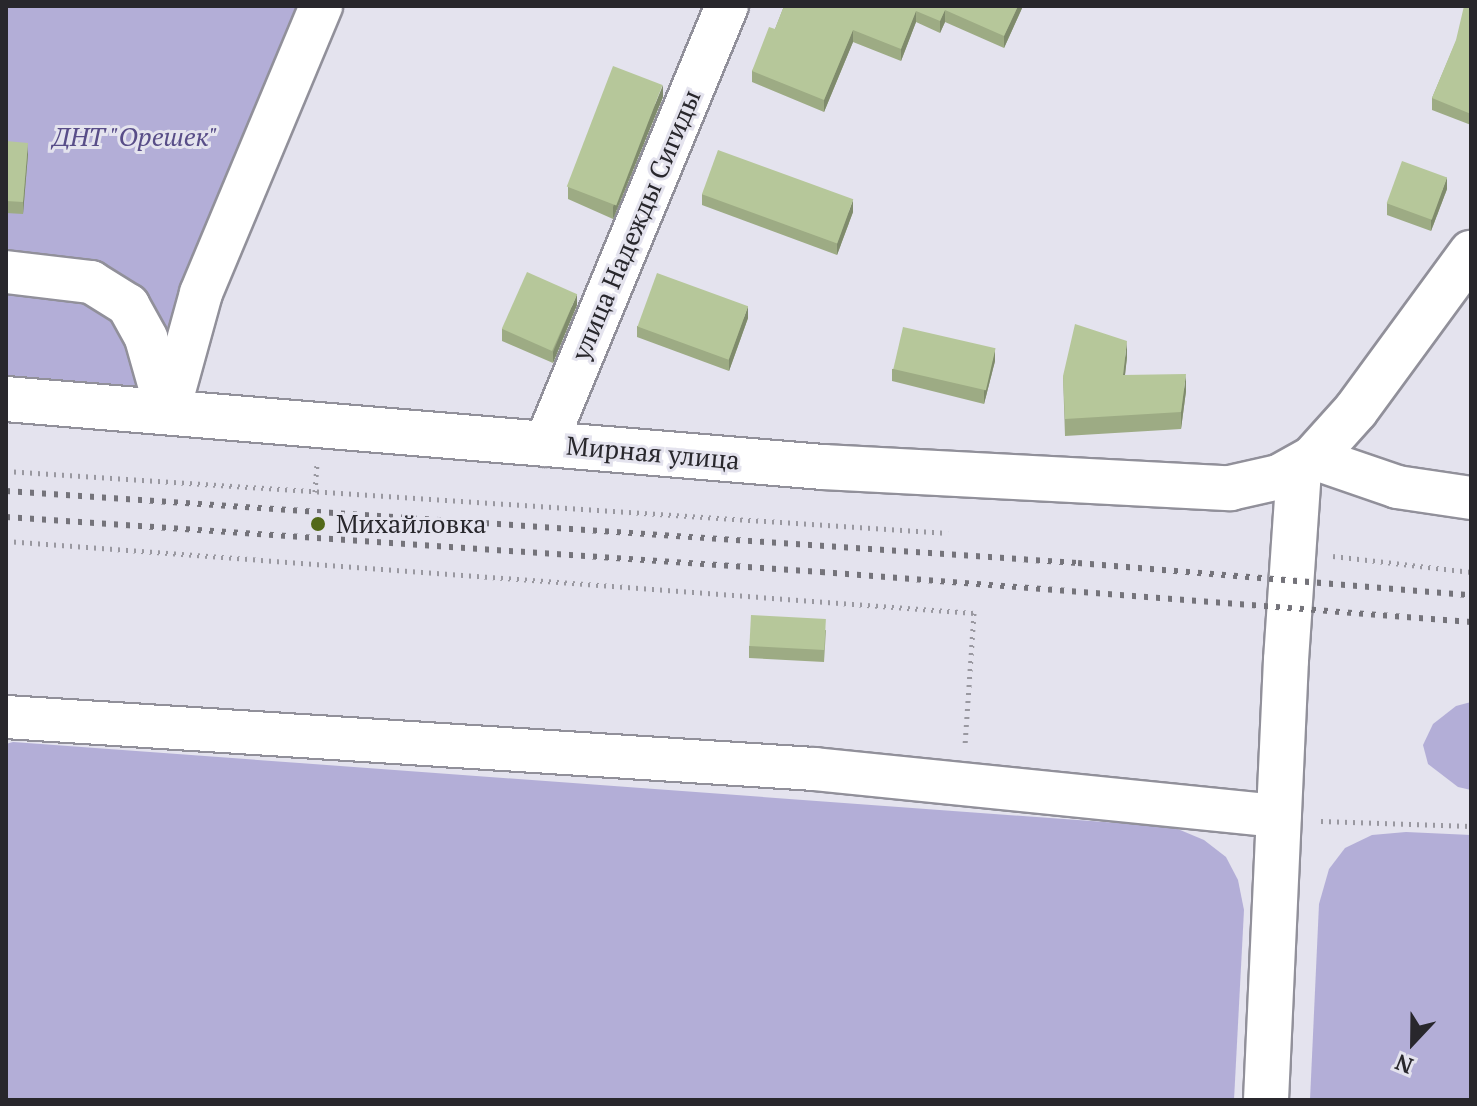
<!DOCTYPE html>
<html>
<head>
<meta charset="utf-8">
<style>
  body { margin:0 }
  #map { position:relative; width:1477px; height:1106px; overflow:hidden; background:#e4e3ee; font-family:"PT Serif",serif }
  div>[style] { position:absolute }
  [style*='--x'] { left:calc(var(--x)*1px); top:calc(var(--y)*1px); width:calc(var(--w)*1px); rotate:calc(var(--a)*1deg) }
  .green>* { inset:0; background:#b3aed7 }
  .path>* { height:5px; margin-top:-2.5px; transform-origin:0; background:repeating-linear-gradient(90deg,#9998a0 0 2px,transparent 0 8px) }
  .roads { filter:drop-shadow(2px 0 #91909a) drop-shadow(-2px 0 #91909a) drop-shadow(0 2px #91909a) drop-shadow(0 -2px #91909a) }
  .street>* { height:42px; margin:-21px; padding:0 21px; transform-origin:21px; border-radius:21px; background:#fff }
  .secondary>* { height:44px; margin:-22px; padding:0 22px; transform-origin:22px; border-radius:22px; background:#fff }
  .rail>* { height:6px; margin-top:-3px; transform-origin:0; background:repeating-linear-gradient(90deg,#74737a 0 4px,transparent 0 12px) }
  .wall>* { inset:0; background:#9dab84 }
  .shaded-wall>* { inset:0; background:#7f8b6c }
  .building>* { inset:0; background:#b6c79a; transform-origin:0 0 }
  .dots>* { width:22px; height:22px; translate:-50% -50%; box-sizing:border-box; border:4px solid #e4e3ee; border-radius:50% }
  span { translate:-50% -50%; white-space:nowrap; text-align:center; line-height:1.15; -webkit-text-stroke:6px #e4e3ee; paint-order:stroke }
  .park-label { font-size:26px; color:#584d88; font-style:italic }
  .street-label { font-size:26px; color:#28272c }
  .poi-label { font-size:26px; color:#28272c }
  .left { translate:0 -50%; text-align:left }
  .frame { position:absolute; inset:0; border:8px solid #28272c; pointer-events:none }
  .north { position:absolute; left:1373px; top:1002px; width:80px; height:80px; -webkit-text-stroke:6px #e4e3ee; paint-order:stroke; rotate:202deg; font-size:22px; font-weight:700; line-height:32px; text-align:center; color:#28272c }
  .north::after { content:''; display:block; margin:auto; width:28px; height:36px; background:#28272c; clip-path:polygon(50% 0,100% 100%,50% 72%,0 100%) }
</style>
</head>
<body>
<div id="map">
  <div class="green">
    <i style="clip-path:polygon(6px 6px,325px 6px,158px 435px,6px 423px)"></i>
    <i style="clip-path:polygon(1471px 702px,1471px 790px,1458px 787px,1428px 764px,1423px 745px,1433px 724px,1456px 706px)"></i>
    <i style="clip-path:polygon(13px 742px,1173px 827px,1204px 840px,1226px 857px,1238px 880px,1244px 910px,1234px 1100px,6px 1100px,6px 744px)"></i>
    <i style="clip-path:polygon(1406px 832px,1471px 835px,1471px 1100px,1310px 1100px,1319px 904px,1329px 869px,1345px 848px,1372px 835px)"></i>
  </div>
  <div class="path">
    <i style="--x:6;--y:471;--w:944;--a:3.77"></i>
    <i style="--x:315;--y:492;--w:27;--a:-86"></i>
    <i style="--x:6;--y:541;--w:971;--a:4.25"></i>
    <i style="--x:974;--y:613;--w:131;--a:93.9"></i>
    <i style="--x:1333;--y:556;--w:139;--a:6.6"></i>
    <i style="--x:1321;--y:821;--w:150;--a:1.9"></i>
  </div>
  <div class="roads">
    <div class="street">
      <i style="--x:6;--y:272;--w:86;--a:6.7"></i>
      <i style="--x:91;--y:282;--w:44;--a:31.9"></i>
      <i style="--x:128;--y:305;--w:38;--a:61"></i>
      <i style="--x:146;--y:338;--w:77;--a:74.2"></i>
      <i style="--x:168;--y:413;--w:124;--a:-74.6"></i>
      <i style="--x:201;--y:293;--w:311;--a:-67.3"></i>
      <i style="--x:545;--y:445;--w:475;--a:-67.5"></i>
      <i style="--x:1313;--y:458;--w:89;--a:19"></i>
      <i style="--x:1397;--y:487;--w:75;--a:8.5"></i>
      <i style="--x:6;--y:717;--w:810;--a:3.68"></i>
      <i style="--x:814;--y:769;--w:468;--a:5.8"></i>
    </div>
    <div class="secondary">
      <i style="--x:6;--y:399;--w:820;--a:4.76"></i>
      <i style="--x:823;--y:467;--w:408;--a:3"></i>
      <i style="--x:1230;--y:488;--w:50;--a:-12.7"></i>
      <i style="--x:1279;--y:477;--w:39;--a:-29"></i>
      <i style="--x:1313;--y:458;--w:64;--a:-48.1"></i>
      <i style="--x:1356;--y:410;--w:195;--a:-53.8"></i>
      <i style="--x:1266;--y:1100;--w:440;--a:-87.4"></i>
      <i style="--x:1286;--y:660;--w:192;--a:-86.1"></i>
    </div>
  </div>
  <div class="rail">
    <i style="--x:6;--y:491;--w:1074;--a:3.84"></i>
    <i style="--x:1078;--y:563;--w:394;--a:4.7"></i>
    <i style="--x:6;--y:517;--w:817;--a:3.86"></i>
    <i style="--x:821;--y:572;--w:652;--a:4.4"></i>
  </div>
  <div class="wall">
    <i style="clip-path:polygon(784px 6px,1023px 6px,1004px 48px,945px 22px,940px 33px,916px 22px,901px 61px,853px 42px,824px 112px,752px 82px,752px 71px,775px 29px)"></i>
    <i style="clip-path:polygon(1471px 6px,1471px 125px,1432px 110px,1432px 98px)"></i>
    <i style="clip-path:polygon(663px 97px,613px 219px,568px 199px,568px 187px)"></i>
    <i style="clip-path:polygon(6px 141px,28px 154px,23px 214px,6px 213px)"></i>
    <i style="clip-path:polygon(1447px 189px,1431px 231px,1387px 215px,1387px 203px)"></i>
    <i style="clip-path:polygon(702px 194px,853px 212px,837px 255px,702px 205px)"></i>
    <i style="clip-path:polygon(577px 305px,553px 363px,502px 341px,502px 329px)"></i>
    <i style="clip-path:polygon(748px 318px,729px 371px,637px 337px,637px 326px)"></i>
    <i style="clip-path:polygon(1127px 357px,1125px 375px,1186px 391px,1181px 429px,1065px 436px,1063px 376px)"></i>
    <i style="clip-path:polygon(995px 361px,984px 404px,892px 381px,892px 369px)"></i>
    <i style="clip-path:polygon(826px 630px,824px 662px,749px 658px,749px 646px)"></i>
  </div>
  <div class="shaded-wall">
    <i style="clip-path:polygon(1018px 6px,1023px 6px,1004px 48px,1004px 36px)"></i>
    <i style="clip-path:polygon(945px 10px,945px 22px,940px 33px,940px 21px)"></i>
    <i style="clip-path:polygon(916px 11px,916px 22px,901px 61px,901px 49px)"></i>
    <i style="clip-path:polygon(853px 30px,853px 42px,824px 112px,824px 100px)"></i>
    <i style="clip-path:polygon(663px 85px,663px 97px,613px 219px,613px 207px)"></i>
    <i style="clip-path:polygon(28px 143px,28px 154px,23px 214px,23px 202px)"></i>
    <i style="clip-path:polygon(1447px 177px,1447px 189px,1431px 231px,1431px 220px)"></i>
    <i style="clip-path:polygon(853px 200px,853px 212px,837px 255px,837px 243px)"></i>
    <i style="clip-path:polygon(577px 294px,577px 305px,553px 363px,553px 352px)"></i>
    <i style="clip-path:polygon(748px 306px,748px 318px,729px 371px,729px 359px)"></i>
    <i style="clip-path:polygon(1127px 341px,1127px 357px,1123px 392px,1123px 375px)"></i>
    <i style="clip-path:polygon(995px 349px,995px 361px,984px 404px,984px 392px)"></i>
    <i style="clip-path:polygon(1186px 374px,1186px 391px,1181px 429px,1181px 412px)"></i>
  </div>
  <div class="building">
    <i style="clip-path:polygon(784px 6px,1018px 6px,1004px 36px,945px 10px,940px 21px,916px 11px,901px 49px,853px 30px,824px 100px,752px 71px,769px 27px,775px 29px)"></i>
    <i style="clip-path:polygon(1464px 6px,1471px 6px,1471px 114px,1432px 98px,1456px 40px)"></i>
    <i style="left:613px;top:66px;width:53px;height:129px;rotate:21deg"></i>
    <i style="clip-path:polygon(6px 141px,28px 143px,23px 202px,6px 201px)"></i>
    <i style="left:718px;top:150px;width:144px;height:47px;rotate:20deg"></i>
    <i style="left:1402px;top:161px;width:48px;height:45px;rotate:20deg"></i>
    <i style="left:527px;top:272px;width:55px;height:62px;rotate:24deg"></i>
    <i style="left:657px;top:273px;width:97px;height:57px;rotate:20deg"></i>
    <i style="clip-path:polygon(1075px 324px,1127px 341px,1123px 375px,1186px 374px,1181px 412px,1065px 419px,1063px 376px)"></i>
    <i style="left:903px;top:327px;width:95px;height:43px;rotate:13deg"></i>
    <i style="left:751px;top:615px;width:75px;height:31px;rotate:3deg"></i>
  </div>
  <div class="dots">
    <i style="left:318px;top:524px;background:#526919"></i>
  </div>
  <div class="park-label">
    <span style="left:135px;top:137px">ДНТ "Орешек"</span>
  </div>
  <div class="street-label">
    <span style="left:636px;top:225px;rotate:-67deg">улица Надежды Сигиды</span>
    <span style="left:653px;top:453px;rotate:5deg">Мирная улица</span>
  </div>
  <div class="poi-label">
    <span class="left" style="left:336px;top:524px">Михайловка</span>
  </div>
  <div class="frame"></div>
  <div class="north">N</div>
</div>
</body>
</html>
